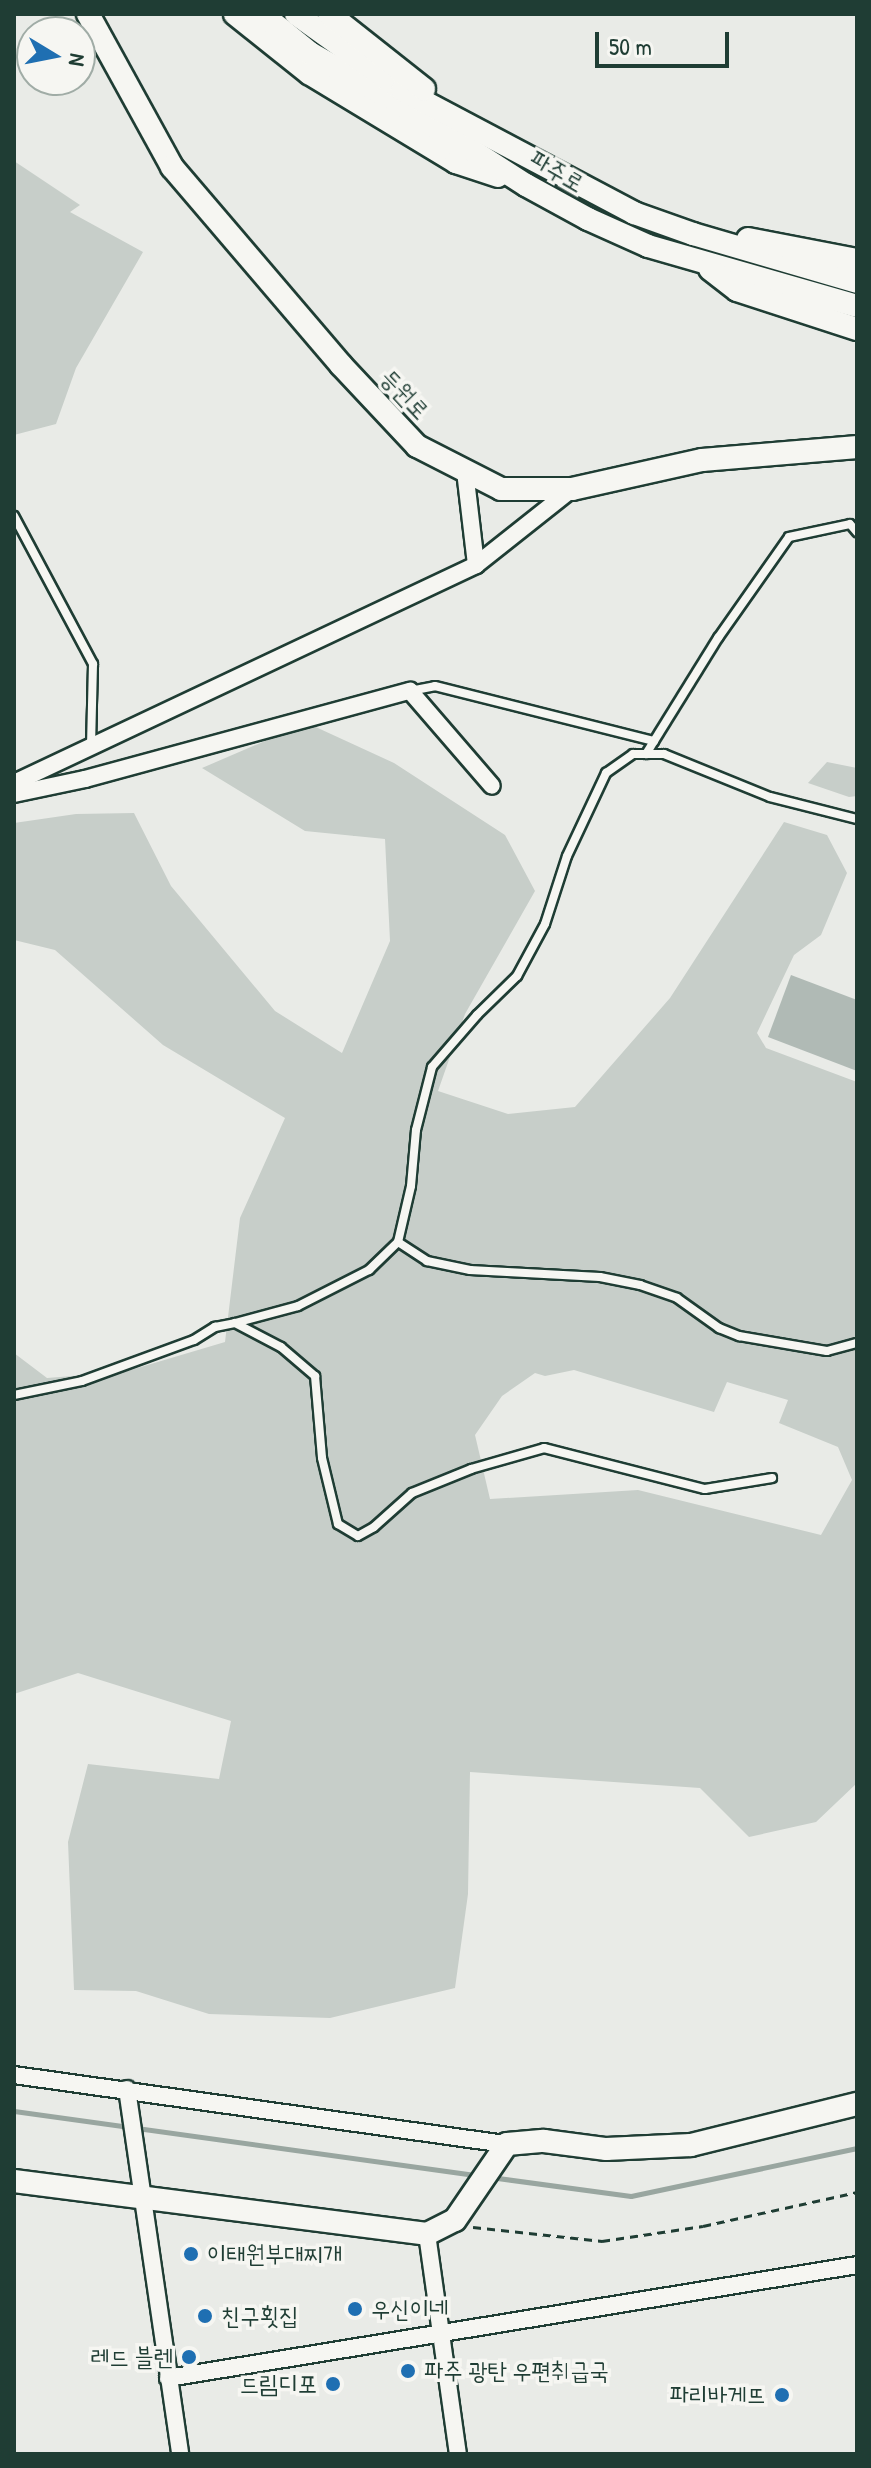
<!DOCTYPE html>
<html>
<head>
<meta charset="utf-8">
<style>
  body { margin:0 }
  #map { position:relative; width:871px; height:2468px; overflow:hidden; background:#e9ebe7; font-family:"Patrick Hand","Poor Story",sans-serif }
  div>[style] { position:absolute }
  [style*='--x'] { left:calc(var(--x)*1px); top:calc(var(--y)*1px); width:calc(var(--w)*1px); rotate:calc(var(--a)*1deg) }
  .green>* { inset:0; background:#c7cec9 }
  .stream>* { height:5px; margin:-2.5px; padding:0 2.5px; transform-origin:2.5px; border-radius:2.5px; background:#99a6a0 }
  .building>* { inset:0; background:#b0bab5 }
  .path>* { height:3px; margin-top:-1.5px; transform-origin:0; background:repeating-linear-gradient(90deg,#1f3d34 0 8px,transparent 0 14px) }
  .roads { filter:drop-shadow(2px 0 #1f3d34) drop-shadow(-2px 0 #1f3d34) drop-shadow(0 2px #1f3d34) drop-shadow(0 -2px #1f3d34) }
  .lane>* { height:8px; margin:-4px; padding:0 4px; transform-origin:4px; border-radius:4px; background:#f6f6f2 }
  .street>* { height:16px; margin:-8px; padding:0 8px; transform-origin:8px; border-radius:8px; background:#f6f6f2 }
  .secondary>* { height:22px; margin:-11px; padding:0 11px; transform-origin:11px; border-radius:11px; background:#f6f6f2 }
  .dots>* { width:22px; height:22px; translate:-50% -50%; box-sizing:border-box; border:4px solid #f6f6f2; border-radius:50% }
  span { translate:-50% -50%; white-space:nowrap; text-align:center; line-height:1.15; -webkit-text-stroke:7px #f6f6f2; paint-order:stroke }
  .street-label { font-size:24px; color:#1f3d34 }
  .poi-label { font-size:24px; color:#1f3d34 }
  .left { translate:0 -50%; text-align:left }
  .right { translate:-100% -50%; text-align:right }
  .frame { position:absolute; inset:0; border:16px solid #1f3d34; pointer-events:none }
  .north { position:absolute; left:16px; top:16px; width:80px; height:80px; box-sizing:border-box; background:#f6f6f2; border:2px solid #a0aca6; border-radius:50%; rotate:100deg; font-size:22px; font-weight:700; line-height:32px; text-align:center; color:#1f3d34 }
  .north::after { content:''; display:block; margin:auto; width:28px; height:36px; background:#1f6fb2; clip-path:polygon(50% 0,100% 100%,50% 72%,0 100%) }
  .scale { position:absolute; left:595px; top:32px; width:134px; height:36px; box-sizing:border-box; border:4px solid #1f3d34; border-top:0; padding-left:10px; font-size:24px; line-height:28px; white-space:nowrap; color:#1f3d34; -webkit-text-stroke:6px #f6f6f2; paint-order:stroke }
</style>
</head>
<body>
<div id="map">
  <div class="green">
    <i style="clip-path:polygon(14px 161px,80px 205px,70px 212px,143px 252px,76px 368px,56px 424px,14px 435px)"></i>
    <i style="clip-path:polygon(evenodd,307px 723px,394px 763px,505px 835px,535px 891px,465px 1014px,438px 1091px,508px 1114px,575px 1107px,670px 998px,784px 822px,827px 835px,847px 873px,821px 935px,794px 955px,757px 1033px,766px 1048px,857px 1082px,857px 1783px,816px 1822px,749px 1837px,700px 1788px,470px 1772px,468px 1894px,455px 1988px,330px 2018px,209px 2014px,136px 1991px,74px 1990px,68px 1842px,88px 1764px,219px 1779px,231px 1721px,78px 1673px,14px 1694px,14px 1353px,47px 1378px,124px 1372px,225px 1342px,240px 1218px,285px 1118px,163px 1045px,55px 950px,14px 940px,14px 823px,76px 814px,134px 813px,171px 886px,275px 1011px,342px 1053px,390px 941px,385px 839px,305px 831px,202px 768px,307px 723px,574px 1370px,714px 1412px,727px 1382px,788px 1400px,779px 1423px,838px 1447px,852px 1480px,821px 1535px,638px 1490px,490px 1499px,475px 1435px,502px 1396px,535px 1373px,545px 1376px,574px 1370px)"></i>
    <i style="clip-path:polygon(827px 762px,857px 768px,857px 796px,849px 797px,808px 783px)"></i>
  </div>
  <div class="stream">
    <i style="--x:14;--y:2111;--w:467;--a:7.9"></i>
    <i style="--x:490;--y:2177;--w:142;--a:7.7"></i>
    <i style="--x:631;--y:2196;--w:231;--a:-12"></i>
  </div>
  <div class="building">
    <i style="clip-path:polygon(791px 975px,857px 1000px,857px 1071px,768px 1037px)"></i>
  </div>
  <div class="path">
    <i style="--x:473;--y:2227;--w:130;--a:6.2"></i>
    <i style="--x:602;--y:2241;--w:102;--a:-8.4"></i>
    <i style="--x:703;--y:2226;--w:158;--a:-12.4"></i>
  </div>
  <div class="roads">
    <div class="lane">
      <i style="--x:14;--y:516;--w:168;--a:61.9"></i>
      <i style="--x:93;--y:664;--w:83;--a:91.4"></i>
      <i style="--x:410;--y:691;--w:25;--a:-11"></i>
      <i style="--x:435;--y:686;--w:226;--a:14.1"></i>
      <i style="--x:646;--y:754;--w:137;--a:-58.2"></i>
      <i style="--x:718;--y:638;--w:123;--a:-54.9"></i>
      <i style="--x:789;--y:537;--w:62;--a:-12"></i>
      <i style="--x:850;--y:524;--w:11;--a:49"></i>
      <i style="--x:398;--y:1242;--w:35;--a:33"></i>
      <i style="--x:427;--y:1261;--w:44;--a:11.8"></i>
      <i style="--x:470;--y:1270;--w:130;--a:3.1"></i>
      <i style="--x:600;--y:1277;--w:41;--a:11.3"></i>
      <i style="--x:640;--y:1285;--w:39;--a:19"></i>
      <i style="--x:677;--y:1298;--w:52;--a:35.5"></i>
      <i style="--x:719;--y:1328;--w:22;--a:22"></i>
      <i style="--x:739;--y:1336;--w:89;--a:9.7"></i>
      <i style="--x:827;--y:1351;--w:31;--a:-15"></i>
      <i style="--x:235;--y:1323;--w:65;--a:-15.1"></i>
      <i style="--x:298;--y:1306;--w:80;--a:-26.9"></i>
      <i style="--x:369;--y:1270;--w:40;--a:-44"></i>
      <i style="--x:398;--y:1242;--w:57;--a:-76.9"></i>
      <i style="--x:411;--y:1186;--w:56;--a:-84.9"></i>
      <i style="--x:416;--y:1130;--w:65;--a:-75.7"></i>
      <i style="--x:432;--y:1067;--w:69;--a:-49.1"></i>
      <i style="--x:477;--y:1015;--w:56;--a:-44.3"></i>
      <i style="--x:517;--y:976;--w:59;--a:-61.7"></i>
      <i style="--x:545;--y:924;--w:71;--a:-72.1"></i>
      <i style="--x:567;--y:856;--w:92;--a:-64.8"></i>
      <i style="--x:606;--y:773;--w:33;--a:-35"></i>
      <i style="--x:633;--y:754;--w:31;--a:0"></i>
      <i style="--x:664;--y:754;--w:114;--a:22.1"></i>
      <i style="--x:770;--y:797;--w:90;--a:14.2"></i>
      <i style="--x:14;--y:1395;--w:69;--a:-11.6"></i>
      <i style="--x:82;--y:1381;--w:119;--a:-20.1"></i>
      <i style="--x:194;--y:1340;--w:25;--a:-32"></i>
      <i style="--x:215;--y:1327;--w:20;--a:-11"></i>
      <i style="--x:235;--y:1323;--w:52;--a:27.6"></i>
      <i style="--x:281;--y:1347;--w:45;--a:40.5"></i>
      <i style="--x:315;--y:1376;--w:82;--a:85.1"></i>
      <i style="--x:322;--y:1458;--w:68;--a:76.4"></i>
      <i style="--x:338;--y:1524;--w:23;--a:31"></i>
      <i style="--x:358;--y:1536;--w:18;--a:-29"></i>
      <i style="--x:374;--y:1527;--w:51;--a:-41.8"></i>
      <i style="--x:412;--y:1493;--w:64;--a:-22.1"></i>
      <i style="--x:471;--y:1469;--w:76;--a:-16"></i>
      <i style="--x:544;--y:1448;--w:166;--a:14.3"></i>
      <i style="--x:705;--y:1489;--w:68;--a:-9.3"></i>
    </div>
    <div class="street">
      <i style="--x:465;--y:471;--w:95;--a:83.3"></i>
      <i style="--x:476;--y:565;--w:122;--a:-38.4"></i>
      <i style="--x:14;--y:783;--w:511;--a:-25.26"></i>
      <i style="--x:14;--y:794;--w:73;--a:-11.9"></i>
      <i style="--x:85;--y:779;--w:337;--a:-15.2"></i>
      <i style="--x:410;--y:691;--w:125;--a:49.2"></i>
      <i style="--x:14;--y:2075;--w:498;--a:8"></i>
      <i style="--x:127;--y:2089;--w:369;--a:81.7"></i>
      <i style="--x:427;--y:2234;--w:222;--a:82"></i>
      <i style="--x:168;--y:2378;--w:698;--a:-9.31"></i>
    </div>
    <div class="secondary">
      <i style="--x:88;--y:14;--w:175;--a:61.2"></i>
      <i style="--x:172;--y:167;--w:260;--a:49.5"></i>
      <i style="--x:341;--y:365;--w:111;--a:46.8"></i>
      <i style="--x:417;--y:446;--w:94;--a:27.1"></i>
      <i style="--x:501;--y:489;--w:71;--a:0"></i>
      <i style="--x:572;--y:489;--w:133;--a:-12.6"></i>
      <i style="--x:702;--y:460;--w:156;--a:-4.8"></i>
      <i style="--x:235;--y:14;--w:95;--a:38.6"></i>
      <i style="--x:309;--y:73;--w:172;--a:31.2"></i>
      <i style="--x:456;--y:162;--w:44;--a:18.4"></i>
      <i style="--x:262;--y:14;--w:62;--a:39.1"></i>
      <i style="--x:310;--y:53;--w:98;--a:29.5"></i>
      <i style="--x:395;--y:101;--w:156;--a:32.7"></i>
      <i style="--x:526;--y:185;--w:71;--a:28.7"></i>
      <i style="--x:588;--y:219;--w:66;--a:24.2"></i>
      <i style="--x:648;--y:246;--w:217;--a:16"></i>
      <i style="--x:296;--y:14;--w:130;--a:35.6"></i>
      <i style="--x:402;--y:90;--w:263;--a:27.9"></i>
      <i style="--x:634;--y:213;--w:63;--a:19.6"></i>
      <i style="--x:693;--y:234;--w:171;--a:16.3"></i>
      <i style="--x:329;--y:14;--w:121;--a:38.3"></i>
      <i style="--x:748;--y:239;--w:111;--a:10.9"></i>
      <i style="--x:710;--y:269;--w:34;--a:38"></i>
      <i style="--x:737;--y:290;--w:126;--a:18"></i>
      <i style="--x:14;--y:2181;--w:416;--a:7.3"></i>
      <i style="--x:427;--y:2234;--w:31;--a:-27"></i>
      <i style="--x:455;--y:2220;--w:92;--a:-55.6"></i>
      <i style="--x:507;--y:2144;--w:37;--a:-5"></i>
      <i style="--x:544;--y:2141;--w:63;--a:7.4"></i>
      <i style="--x:606;--y:2149;--w:85;--a:-2.7"></i>
      <i style="--x:691;--y:2145;--w:171;--a:-13.9"></i>
    </div>
  </div>
  <div class="dots">
    <i style="left:191px;top:2254px;background:#1f6fb2"></i>
    <i style="left:355px;top:2309px;background:#1f6fb2"></i>
    <i style="left:205px;top:2316px;background:#1f6fb2"></i>
    <i style="left:189px;top:2357px;background:#1f6fb2"></i>
    <i style="left:408px;top:2371px;background:#1f6fb2"></i>
    <i style="left:333px;top:2384px;background:#1f6fb2"></i>
    <i style="left:782px;top:2395px;background:#1f6fb2"></i>
  </div>
  <div class="street-label">
    <span style="left:557px;top:171px;rotate:30deg">파주로</span>
    <span style="left:405px;top:394px;rotate:47deg">등원로</span>
  </div>
  <div class="poi-label">
    <span class="left" style="left:207px;top:2254px">이태원부대찌개</span>
    <span class="left" style="left:371px;top:2309px">우신이네</span>
    <span class="left" style="left:221px;top:2316px">친구횟집</span>
    <span class="right" style="left:173px;top:2357px">레드 블렌</span>
    <span class="left" style="left:424px;top:2371px">파주 광탄 우편취급국</span>
    <span class="right" style="left:317px;top:2384px">드림디포</span>
    <span class="right" style="left:766px;top:2395px">파리바게뜨</span>
  </div>
  <div class="frame"></div>
  <div class="north">N</div>
  <div class="scale">50 m</div>
</div>
</body>
</html>
